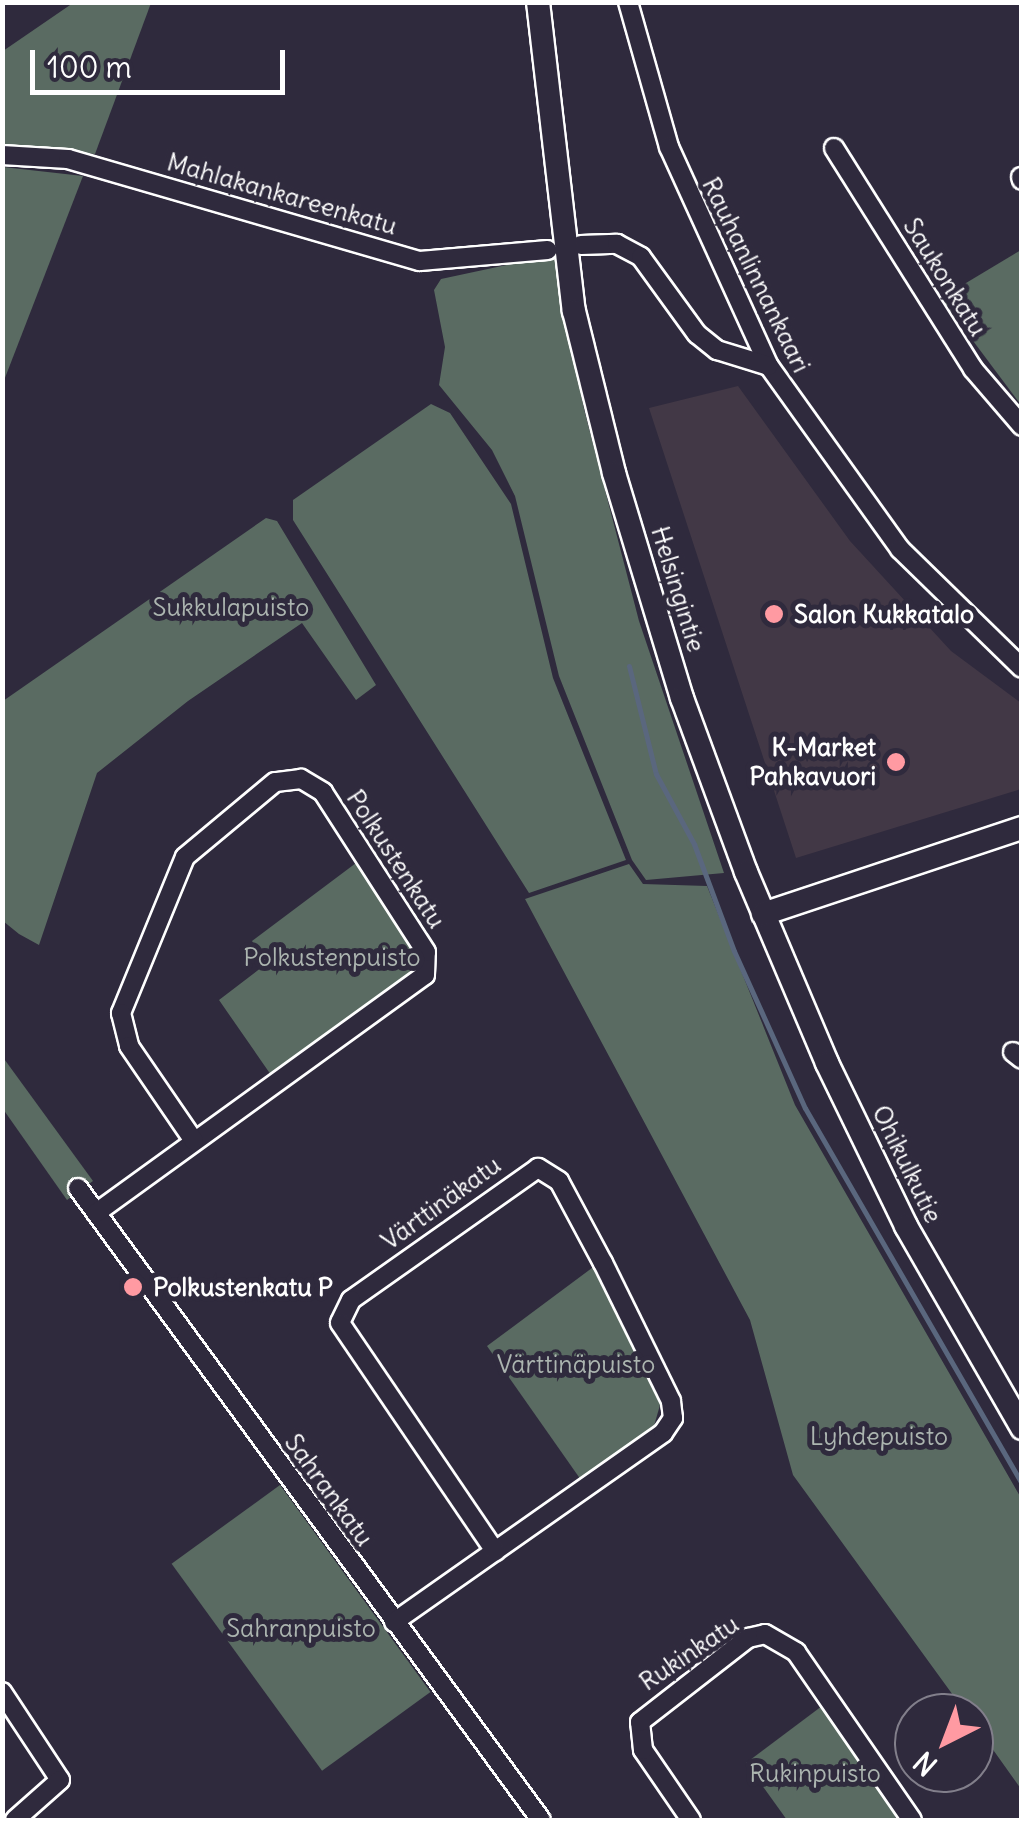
<!DOCTYPE html>
<html>
<head>
<meta charset="utf-8">
<style>
  body { margin:0 }
  #map { position:relative; width:1024px; height:1823px; overflow:hidden; background:#2f2a3d; font-family:Delius,sans-serif }
  div>[style] { position:absolute }
  [style*='--x'] { left:calc(var(--x)*1px); top:calc(var(--y)*1px); width:calc(var(--w)*1px); rotate:calc(var(--a)*1deg) }
  .built>* { inset:0; background:#423846 }
  .green>* { inset:0; background:#5a6b62; transform-origin:0 0 }
  .stream>* { height:5px; margin:-2.5px; padding:0 2.5px; transform-origin:2.5px; border-radius:2.5px; background:#5a677e }
  .roads { filter:drop-shadow(2px 0 #fff) drop-shadow(-2px 0 #fff) drop-shadow(0 2px #fff) drop-shadow(0 -2px #fff) }
  .minor>* { height:18px; margin:-9px; padding:0 9px; transform-origin:9px; border-radius:9px; background:#2f2a3d }
  .major>* { height:22px; margin:-11px; padding:0 11px; transform-origin:11px; border-radius:11px; background:#2f2a3d }
  .dots>* { width:28px; height:28px; translate:-50% -50%; box-sizing:border-box; border:5px solid #2f2a3d; border-radius:50% }
  span { translate:-50% -50%; white-space:nowrap; text-align:center; line-height:1.15; -webkit-text-stroke:10px #2f2a3d; paint-order:stroke }
  .street-label { font-size:25px; color:#fff }
  .park-label { font-size:25px; color:#acb5b0 }
  .poi-label { font-size:25px; color:#fff; font-weight:700 }
  .left { translate:0 -50%; text-align:left }
  .right { translate:-100% -50%; text-align:right }
  .frame { position:absolute; inset:0; border:5px solid #fff; pointer-events:none }
  .north { position:absolute; left:894px; top:1693px; width:100px; height:100px; box-sizing:border-box; background:#2f2a3d; border:2px solid #827f8b; border-radius:50%; rotate:222deg; font-size:28px; font-weight:700; line-height:40px; text-align:center; color:#fff }
  .north::after { content:''; display:block; margin:auto; width:35px; height:45px; background:#ff9aa2; clip-path:polygon(50% 0,100% 100%,50% 72%,0 100%) }
  .scale { position:absolute; left:30px; top:50px; width:255px; height:45px; box-sizing:border-box; border:5px solid #fff; border-top:0; padding-left:12px; font-size:30px; line-height:35px; white-space:nowrap; color:#fff; -webkit-text-stroke:8px #2f2a3d; paint-order:stroke }
</style>
</head>
<body>
<div id="map">
  <div class="built">
    <i style="clip-path:polygon(738px 386px,850px 541px,951px 651px,1021px 703px,1021px 789px,796px 858px,649px 408px)"></i>
  </div>
  <div class="green">
    <i style="clip-path:polygon(73px 3px,151px 3px,95px 154px,3px 146px,3px 51px)"></i>
    <i style="clip-path:polygon(3px 167px,83px 176px,3px 383px,2px 167px)"></i>
    <i style="clip-path:polygon(1021px 250px,1021px 405px,941px 298px)"></i>
    <i style="clip-path:polygon(554px 255px,584px 409px,639px 621px,724px 873px,646px 880px,632px 860px,559px 676px,515px 496px,492px 450px,439px 385px,445px 347px,434px 290px,441px 279px)"></i>
    <i style="clip-path:polygon(431px 404px,450px 413px,511px 504px,553px 678px,626px 860px,529px 893px,293px 520px,293px 500px)"></i>
    <i style="clip-path:polygon(266px 518px,277px 521px,376px 685px,356px 700px,302px 623px,188px 701px,97px 773px,39px 945px,19px 934px,3px 921px,3px 701px)"></i>
    <i style="clip-path:polygon(360px 860px,410px 947px,410px 971px,394px 990px,271px 1075px,219px 1000px,266px 964px,252px 941px)"></i>
    <i style="clip-path:polygon(629px 864px,643px 884px,707px 886px,795px 1105px,1021px 1498px,1021px 1789px,974px 1723px,974px 1713px,966px 1713px,793px 1475px,750px 1320px,525px 899px)"></i>
    <i style="clip-path:polygon(2px 1056px,93px 1181px,67px 1200px,3px 1109px)"></i>
    <i style="clip-path:polygon(596px 1265px,662px 1398px,654px 1426px,581px 1480px,487px 1346px)"></i>
    <i style="left:280px;top:1485px;width:256px;height:134px;rotate:54deg"></i>
    <i style="clip-path:polygon(826px 1703px,892px 1799px,896px 1820px,787px 1820px,746px 1763px)"></i>
  </div>
  <div class="stream">
    <i style="--x:629;--y:666;--w:111;--a:76"></i>
    <i style="--x:656;--y:774;--w:80;--a:61.5"></i>
    <i style="--x:694;--y:844;--w:114;--a:69.5"></i>
    <i style="--x:734;--y:951;--w:172;--a:65.7"></i>
    <i style="--x:805;--y:1108;--w:434;--a:60"></i>
  </div>
  <div class="roads">
    <div class="minor">
      <i style="--x:628;--y:2;--w:151;--a:74.2"></i>
      <i style="--x:669;--y:147;--w:241;--a:65.5"></i>
      <i style="--x:769;--y:366;--w:225;--a:54.4"></i>
      <i style="--x:900;--y:549;--w:170;--a:44.3"></i>
      <i style="--x:834;--y:148;--w:261;--a:57.8"></i>
      <i style="--x:973;--y:369;--w:75;--a:49.3"></i>
      <i style="--x:2;--y:155;--w:66;--a:3.5"></i>
      <i style="--x:68;--y:159;--w:366;--a:16.2"></i>
      <i style="--x:420;--y:261;--w:128;--a:-4.9"></i>
      <i style="--x:1021;--y:177;--w:3;--a:72"></i>
      <i style="--x:581;--y:245;--w:36;--a:-2"></i>
      <i style="--x:617;--y:244;--w:27;--a:28"></i>
      <i style="--x:641;--y:257;--w:95;--a:54"></i>
      <i style="--x:697;--y:334;--w:26;--a:39"></i>
      <i style="--x:717;--y:350;--w:54;--a:17.1"></i>
      <i style="--x:1013;--y:1052;--w:11;--a:38"></i>
      <i style="--x:78;--y:1188;--w:783;--a:53.77"></i>
      <i style="--x:96;--y:1213;--w:406;--a:-35.9"></i>
      <i style="--x:425;--y:975;--w:23;--a:-88"></i>
      <i style="--x:426;--y:952;--w:190;--a:-122.8"></i>
      <i style="--x:323;--y:792;--w:26;--a:-149"></i>
      <i style="--x:301;--y:779;--w:26;--a:173"></i>
      <i style="--x:275;--y:782;--w:117;--a:140.2"></i>
      <i style="--x:185;--y:857;--w:169;--a:112.3"></i>
      <i style="--x:121;--y:1013;--w:34;--a:76"></i>
      <i style="--x:129;--y:1046;--w:115;--a:55.6"></i>
      <i style="--x:394;--y:1622;--w:329;--a:-35.1"></i>
      <i style="--x:663;--y:1433;--w:18;--a:-56"></i>
      <i style="--x:673;--y:1418;--w:17;--a:-97"></i>
      <i style="--x:671;--y:1401;--w:154;--a:-116.2"></i>
      <i style="--x:603;--y:1263;--w:93;--a:-118.2"></i>
      <i style="--x:559;--y:1181;--w:25;--a:-148"></i>
      <i style="--x:538;--y:1168;--w:229;--a:144.8"></i>
      <i style="--x:351;--y:1300;--w:25;--a:116"></i>
      <i style="--x:340;--y:1323;--w:276;--a:55.8"></i>
      <i style="--x:2;--y:1692;--w:105;--a:56.6"></i>
      <i style="--x:60;--y:1780;--w:60;--a:138.4"></i>
      <i style="--x:691;--y:1820;--w:85;--a:-124.4"></i>
      <i style="--x:643;--y:1750;--w:28;--a:-96"></i>
      <i style="--x:640;--y:1722;--w:137;--a:-37.9"></i>
      <i style="--x:748;--y:1638;--w:17;--a:-13"></i>
      <i style="--x:765;--y:1634;--w:36;--a:30"></i>
      <i style="--x:796;--y:1652;--w:204;--a:55.4"></i>
    </div>
    <div class="major">
      <i style="--x:538;--y:2;--w:311;--a:83.4"></i>
      <i style="--x:574;--y:311;--w:167;--a:76.1"></i>
      <i style="--x:614;--y:473;--w:235;--a:73.2"></i>
      <i style="--x:682;--y:698;--w:185;--a:69.8"></i>
      <i style="--x:746;--y:872;--w:207;--a:67"></i>
      <i style="--x:827;--y:1063;--w:181;--a:64.1"></i>
      <i style="--x:906;--y:1226;--w:233;--a:60.1"></i>
      <i style="--x:763;--y:914;--w:273;--a:-18.4"></i>
    </div>
  </div>
  <div class="dots">
    <i style="left:774px;top:614px;background:#ff9aa2"></i>
    <i style="left:896px;top:762px;background:#ff9aa2"></i>
    <i style="left:133px;top:1287px;background:#ff9aa2"></i>
  </div>
  <div class="street-label">
    <span style="left:282px;top:194px;rotate:16deg">Mahlakankareenkatu</span>
    <span style="left:756px;top:275px;rotate:64deg">Rauhanlinnankaari</span>
    <span style="left:945px;top:277px;rotate:58deg">Saukonkatu</span>
    <span style="left:678px;top:589px;rotate:73deg">Helsingintie</span>
    <span style="left:396px;top:859px;rotate:57deg">Polkustenkatu</span>
    <span style="left:907px;top:1164px;rotate:64deg">Ohikulkutie</span>
    <span style="left:441px;top:1203px;rotate:-36deg">Värttinäkatu</span>
    <span style="left:329px;top:1490px;rotate:54deg">Sahrankatu</span>
    <span style="left:689px;top:1653px;rotate:-34deg">Rukinkatu</span>
  </div>
  <div class="park-label">
    <span style="left:231px;top:607px">Sukkulapuisto</span>
    <span style="left:332px;top:957px">Polkustenpuisto</span>
    <span style="left:576px;top:1364px">Värttinäpuisto</span>
    <span style="left:879px;top:1436px">Lyhdepuisto</span>
    <span style="left:301px;top:1628px">Sahranpuisto</span>
    <span style="left:815px;top:1773px">Rukinpuisto</span>
  </div>
  <div class="poi-label">
    <span class="left" style="left:794px;top:614px">Salon Kukkatalo</span>
    <span class="right" style="left:876px;top:762px">K-Market<br>Pahkavuori</span>
    <span class="left" style="left:153px;top:1287px">Polkustenkatu P</span>
  </div>
  <div class="frame"></div>
  <div class="north">N</div>
  <div class="scale">100 m</div>
</div>
</body>
</html>
